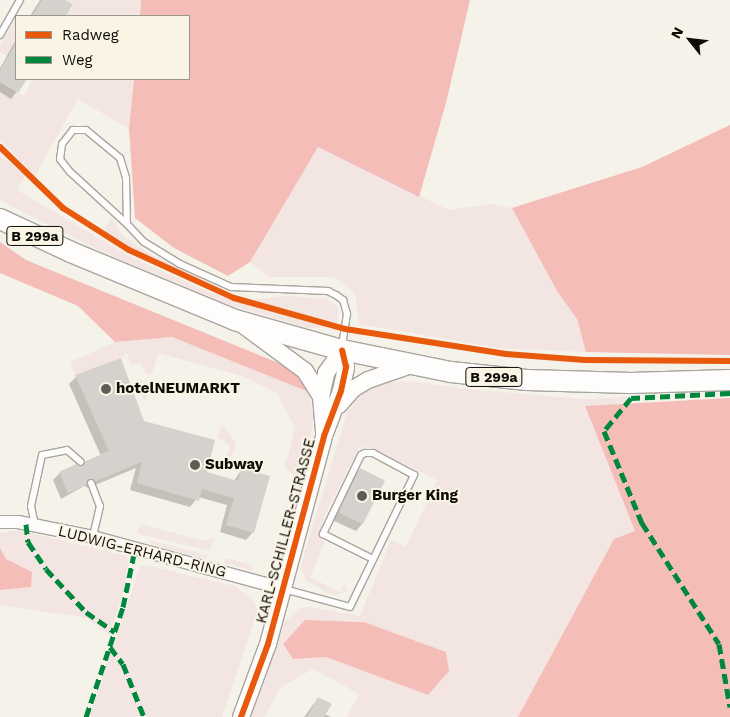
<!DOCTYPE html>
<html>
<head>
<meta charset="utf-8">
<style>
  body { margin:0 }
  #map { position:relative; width:730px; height:717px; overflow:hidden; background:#f5f2ea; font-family:"Work Sans",sans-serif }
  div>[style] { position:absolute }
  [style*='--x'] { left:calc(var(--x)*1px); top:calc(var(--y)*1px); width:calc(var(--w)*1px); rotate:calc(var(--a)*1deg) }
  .green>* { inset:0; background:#f3e6e2 }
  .forest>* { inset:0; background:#f4bdb7 }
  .shadow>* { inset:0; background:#0003 }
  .building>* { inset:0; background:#d5d1cc; transform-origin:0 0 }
  .roads { filter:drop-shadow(1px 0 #a7a59f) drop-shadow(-1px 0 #a7a59f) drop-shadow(0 1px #a7a59f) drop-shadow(0 -1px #a7a59f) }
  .service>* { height:6px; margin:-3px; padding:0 3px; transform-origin:3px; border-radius:3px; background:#fefdfc }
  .minor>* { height:12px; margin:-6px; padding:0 6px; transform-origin:6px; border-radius:6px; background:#fefdfc }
  .tertiary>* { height:16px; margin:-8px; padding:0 8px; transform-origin:8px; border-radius:8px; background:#fefdfc }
  .primary>* { height:20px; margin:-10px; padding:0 10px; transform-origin:10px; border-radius:10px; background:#fefdfc }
  .quiet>* { height:5px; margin-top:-2.5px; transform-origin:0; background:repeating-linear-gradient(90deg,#00873e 0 10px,transparent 0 15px) }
  .cycleway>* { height:6px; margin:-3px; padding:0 3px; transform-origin:3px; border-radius:3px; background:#e8590c }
  .dots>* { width:14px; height:14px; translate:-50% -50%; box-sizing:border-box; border:2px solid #faf4e5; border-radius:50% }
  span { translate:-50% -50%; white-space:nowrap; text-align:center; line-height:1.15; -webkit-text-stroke:4px #faf4e5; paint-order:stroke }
  .shield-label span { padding:1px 4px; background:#faf4e5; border:1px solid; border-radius:4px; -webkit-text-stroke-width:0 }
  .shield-label { font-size:14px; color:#0e0c07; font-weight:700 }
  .poi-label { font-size:15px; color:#0e0c07; font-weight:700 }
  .left { translate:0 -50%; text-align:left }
  .street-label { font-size:15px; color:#0e0c07 }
  .legend { position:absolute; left:15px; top:15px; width:175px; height:65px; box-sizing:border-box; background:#faf4e5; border:1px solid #9c978c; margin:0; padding:6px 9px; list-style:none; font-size:15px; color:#0e0c07 }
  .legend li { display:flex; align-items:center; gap:10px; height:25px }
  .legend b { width:25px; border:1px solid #9c978c }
  .north { position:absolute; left:665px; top:15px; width:50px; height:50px; -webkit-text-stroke:4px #faf4e5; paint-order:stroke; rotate:299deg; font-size:14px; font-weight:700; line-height:20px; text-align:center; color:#0e0c07 }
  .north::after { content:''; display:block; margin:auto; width:18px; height:22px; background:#0e0c07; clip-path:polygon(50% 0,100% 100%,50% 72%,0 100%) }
</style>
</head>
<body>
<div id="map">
  <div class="green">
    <i style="clip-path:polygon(65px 0,141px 0,140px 16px,66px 16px,73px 4px)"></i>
    <i style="clip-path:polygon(16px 18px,16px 52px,12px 50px,8px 57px,0 52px,0 46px)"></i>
    <i style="clip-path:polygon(33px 79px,134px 79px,129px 129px,78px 99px,35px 176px,0 140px,0 82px,24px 96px)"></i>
    <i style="clip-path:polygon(318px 147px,449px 210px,491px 204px,512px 208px,557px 291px,577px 319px,586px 352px,499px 348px,359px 324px,355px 294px,335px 277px,269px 277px,250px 262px)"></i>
    <i style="clip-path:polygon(0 155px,25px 176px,17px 190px,131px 257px,211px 293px,327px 327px,307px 328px,227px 304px,105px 253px,9px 205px,0 200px)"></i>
    <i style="clip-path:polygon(112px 218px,123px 236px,150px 254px,218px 287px,130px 248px,103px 230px)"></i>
    <i style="clip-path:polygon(288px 296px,326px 299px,338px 307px,338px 319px,336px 323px,251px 300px)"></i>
    <i style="clip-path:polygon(172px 337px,309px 392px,314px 416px,304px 476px,295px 478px,283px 464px,288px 457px,295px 428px,277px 393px,242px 376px,158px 353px,152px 374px,146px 374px,140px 363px,131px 365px,127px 353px,121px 358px,75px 375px,70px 362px,115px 342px)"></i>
    <i style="clip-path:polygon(137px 380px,150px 383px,145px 402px,134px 382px)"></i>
    <i style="clip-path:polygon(evenodd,382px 381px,418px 382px,466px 389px,582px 399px,627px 397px,623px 404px,585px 407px,635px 531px,518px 717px,347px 717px,359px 694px,313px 669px,281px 687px,264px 717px,250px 717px,285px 621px,301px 608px,310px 607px,360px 616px,391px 540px,406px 547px,437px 480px,370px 447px,359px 448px,325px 515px,318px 537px,325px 542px,310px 577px,340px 592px,345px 584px,348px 591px,336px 595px,327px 593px,306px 580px,301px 568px,304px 555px,347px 413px,361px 394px,382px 381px,345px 620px,364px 622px,446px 652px,428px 695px,326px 657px,345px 620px)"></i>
    <i style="clip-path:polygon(222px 425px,236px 443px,227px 472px,223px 470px,230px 446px,217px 437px)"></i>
    <i style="clip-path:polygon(141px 524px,203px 541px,215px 537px,210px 551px,140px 534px,137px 531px)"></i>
    <i style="clip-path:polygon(18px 530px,126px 556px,129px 560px,124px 590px,110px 636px,87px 618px,0 605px,0 533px)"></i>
    <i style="clip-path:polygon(149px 540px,208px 555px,207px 559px,158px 547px)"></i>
    <i style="clip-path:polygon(226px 558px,251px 565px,254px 571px,224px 563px)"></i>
    <i style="clip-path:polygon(145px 565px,234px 586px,251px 598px,258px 609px,222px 717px,89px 717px,140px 567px)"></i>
  </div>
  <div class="forest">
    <i style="clip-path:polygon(141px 0,470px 0,446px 103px,419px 197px,318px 147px,250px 262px,228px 276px,174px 248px,135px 218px,129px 129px,134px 79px,189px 79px,189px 16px,140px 16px)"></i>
    <i style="clip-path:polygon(730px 125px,730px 355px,586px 352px,577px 319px,557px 291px,512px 208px,642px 167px)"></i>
    <i style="clip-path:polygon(0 242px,26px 260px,281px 364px,297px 375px,309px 392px,172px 337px,115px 342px,78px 306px,0 273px)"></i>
    <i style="clip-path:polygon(730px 398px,730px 717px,518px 717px,614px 539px,635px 531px,585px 406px)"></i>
    <i style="clip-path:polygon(0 548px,6px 559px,32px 572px,31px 587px,0 590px)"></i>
    <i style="clip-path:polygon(305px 620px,364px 622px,446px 652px,449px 671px,428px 695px,326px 657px,293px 659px,283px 644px)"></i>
  </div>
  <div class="shadow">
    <i style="clip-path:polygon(40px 0,63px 0,71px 5px,64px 16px,30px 16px)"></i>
    <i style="clip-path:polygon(16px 40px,16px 79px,26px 79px,11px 99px,0 92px,0 68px)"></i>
    <i style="clip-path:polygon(76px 377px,143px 422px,205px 473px,234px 481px,242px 469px,253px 532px,246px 540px,220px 532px,227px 505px,198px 497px,190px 507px,130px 490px,136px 468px,88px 488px,84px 486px,61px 499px,53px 480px,60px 473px,81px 467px,101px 456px,69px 384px)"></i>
    <i style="clip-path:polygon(360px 470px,363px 523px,356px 531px,332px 520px,353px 478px)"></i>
    <i style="clip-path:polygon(318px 698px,325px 714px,331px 717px,304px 717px)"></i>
  </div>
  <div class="building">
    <i style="clip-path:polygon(42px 0,65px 0,73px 4px,66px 16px,32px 16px)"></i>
    <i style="clip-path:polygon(16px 43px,16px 79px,27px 79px,18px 93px,0 82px,0 70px)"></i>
    <i style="clip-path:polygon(121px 358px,144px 421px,215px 440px,207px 472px,238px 481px,242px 468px,270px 476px,254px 533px,226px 525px,234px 498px,202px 489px,199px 501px,137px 483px,142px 462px,96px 481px,89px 479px,86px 485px,68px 493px,59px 472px,76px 464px,83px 466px,86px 461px,109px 451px,75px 375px)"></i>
    <i style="left:360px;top:468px;width:28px;height:49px;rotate:27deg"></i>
    <i style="clip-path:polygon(318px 697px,332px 704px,324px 717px,307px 717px)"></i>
  </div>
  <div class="roads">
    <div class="service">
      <i style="--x:0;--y:35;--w:40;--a:-60.3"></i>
      <i style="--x:127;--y:224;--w:77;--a:-137.6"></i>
      <i style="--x:70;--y:172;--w:16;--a:-128"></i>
      <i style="--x:60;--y:159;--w:15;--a:-82"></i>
      <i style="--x:62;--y:144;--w:18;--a:-52"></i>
      <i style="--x:73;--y:130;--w:13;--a:0"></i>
      <i style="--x:86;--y:130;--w:44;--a:39.5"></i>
      <i style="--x:120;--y:158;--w:21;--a:73"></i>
      <i style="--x:126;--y:178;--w:46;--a:88.8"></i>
      <i style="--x:127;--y:224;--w:25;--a:47"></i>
      <i style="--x:144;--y:242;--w:42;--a:31.4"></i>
      <i style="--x:180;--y:264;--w:56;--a:24.3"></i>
      <i style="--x:231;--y:287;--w:97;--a:2.4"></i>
      <i style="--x:328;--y:291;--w:9;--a:27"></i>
      <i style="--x:336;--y:295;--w:9;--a:36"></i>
      <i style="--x:343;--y:300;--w:15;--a:74"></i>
      <i style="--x:347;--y:314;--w:32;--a:99"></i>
      <i style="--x:91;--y:483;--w:25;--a:69"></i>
      <i style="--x:100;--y:506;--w:32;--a:103"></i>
      <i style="--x:35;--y:525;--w:19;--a:-102"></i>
      <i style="--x:31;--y:506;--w:52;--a:-77.8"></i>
      <i style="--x:42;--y:455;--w:25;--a:-11"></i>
      <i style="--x:67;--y:450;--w:18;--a:41"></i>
      <i style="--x:284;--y:589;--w:68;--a:15.3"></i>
      <i style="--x:350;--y:607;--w:147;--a:-64.1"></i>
      <i style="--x:414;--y:475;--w:47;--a:-151.8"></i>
      <i style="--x:373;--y:453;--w:8;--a:180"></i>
      <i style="--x:365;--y:453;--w:4;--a:153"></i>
      <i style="--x:361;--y:455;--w:88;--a:115.7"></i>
      <i style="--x:323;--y:534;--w:56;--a:26.6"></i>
    </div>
    <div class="minor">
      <i style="--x:0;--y:522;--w:18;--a:0"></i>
      <i style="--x:18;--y:522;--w:76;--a:11.3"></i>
      <i style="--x:93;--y:537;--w:198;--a:15.2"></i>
    </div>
    <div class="tertiary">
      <i style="--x:243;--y:325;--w:77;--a:36.6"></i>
      <i style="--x:305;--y:371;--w:31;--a:58"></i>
      <i style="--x:321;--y:397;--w:38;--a:85"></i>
      <i style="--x:321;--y:397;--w:25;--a:-78"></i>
      <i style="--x:326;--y:373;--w:28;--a:-55"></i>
      <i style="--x:339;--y:405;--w:21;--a:-49"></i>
      <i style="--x:353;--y:389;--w:17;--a:-31"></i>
      <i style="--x:368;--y:380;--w:46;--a:-19.2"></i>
      <i style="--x:241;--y:717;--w:78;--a:-69.7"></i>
      <i style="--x:268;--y:644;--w:215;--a:-74.9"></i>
      <i style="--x:324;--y:436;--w:48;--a:-69.3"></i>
      <i style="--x:341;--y:391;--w:25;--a:-78"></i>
      <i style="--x:346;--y:367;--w:17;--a:-103"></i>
    </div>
    <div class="primary">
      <i style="--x:0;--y:219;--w:78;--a:24.9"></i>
      <i style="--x:71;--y:252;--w:178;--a:22.5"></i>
      <i style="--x:235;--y:320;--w:111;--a:15.7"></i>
      <i style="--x:342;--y:350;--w:111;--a:11.4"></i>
      <i style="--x:451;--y:372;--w:76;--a:6"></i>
      <i style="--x:527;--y:380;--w:104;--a:1.7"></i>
      <i style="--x:631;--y:383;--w:99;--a:-1.7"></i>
    </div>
  </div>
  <div class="quiet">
    <i style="--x:730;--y:393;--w:99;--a:177.1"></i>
    <i style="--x:631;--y:398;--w:43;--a:129.3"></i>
    <i style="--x:604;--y:431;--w:100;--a:67.6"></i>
    <i style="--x:642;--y:523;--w:143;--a:57.5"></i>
    <i style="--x:719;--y:644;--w:64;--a:80.1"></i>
    <i style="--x:26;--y:524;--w:18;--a:84"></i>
    <i style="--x:28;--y:542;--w:32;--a:56"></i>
    <i style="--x:46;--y:569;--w:59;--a:47.1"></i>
    <i style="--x:86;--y:612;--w:35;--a:35"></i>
    <i style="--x:110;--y:647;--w:21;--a:53"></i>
    <i style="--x:123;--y:664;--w:57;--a:68.4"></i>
    <i style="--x:86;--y:717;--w:116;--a:-71.4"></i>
    <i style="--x:123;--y:607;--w:59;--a:-78.3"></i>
  </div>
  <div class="cycleway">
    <i style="--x:0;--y:147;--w:88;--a:44.1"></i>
    <i style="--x:63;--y:208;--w:78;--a:32.5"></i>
    <i style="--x:129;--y:250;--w:115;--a:24.6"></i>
    <i style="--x:234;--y:298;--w:115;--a:15.6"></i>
    <i style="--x:345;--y:329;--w:163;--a:8.8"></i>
    <i style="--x:506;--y:354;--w:79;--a:4.3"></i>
    <i style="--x:585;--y:360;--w:145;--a:0.4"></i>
    <i style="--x:241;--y:717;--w:78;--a:-69.7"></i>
    <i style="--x:268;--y:644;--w:215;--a:-74.9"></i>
    <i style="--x:324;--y:436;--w:48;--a:-69.3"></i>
    <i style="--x:341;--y:391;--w:25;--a:-78"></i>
    <i style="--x:346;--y:367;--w:17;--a:-103"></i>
  </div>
  <div class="dots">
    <i style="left:106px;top:389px;background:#5f5c56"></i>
    <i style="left:195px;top:465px;background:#5f5c56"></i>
    <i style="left:362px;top:496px;background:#5f5c56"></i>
  </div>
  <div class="shield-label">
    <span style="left:35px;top:236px">B 299a</span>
    <span style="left:494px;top:377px">B 299a</span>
  </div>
  <div class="poi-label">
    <span class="left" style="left:116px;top:389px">hotelNEUMARKT</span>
    <span class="left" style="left:205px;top:465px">Subway</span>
    <span class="left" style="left:372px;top:496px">Burger King</span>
  </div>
  <div class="street-label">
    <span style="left:286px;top:531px;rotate:-75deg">KARL-SCHILLER-STRASSE</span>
    <span style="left:142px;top:552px;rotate:14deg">LUDWIG-ERHARD-RING</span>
  </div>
  <ul class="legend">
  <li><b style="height:6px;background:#e8590c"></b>Radweg</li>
  <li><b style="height:6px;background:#00873e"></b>Weg</li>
  </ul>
  <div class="north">N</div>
</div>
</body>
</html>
